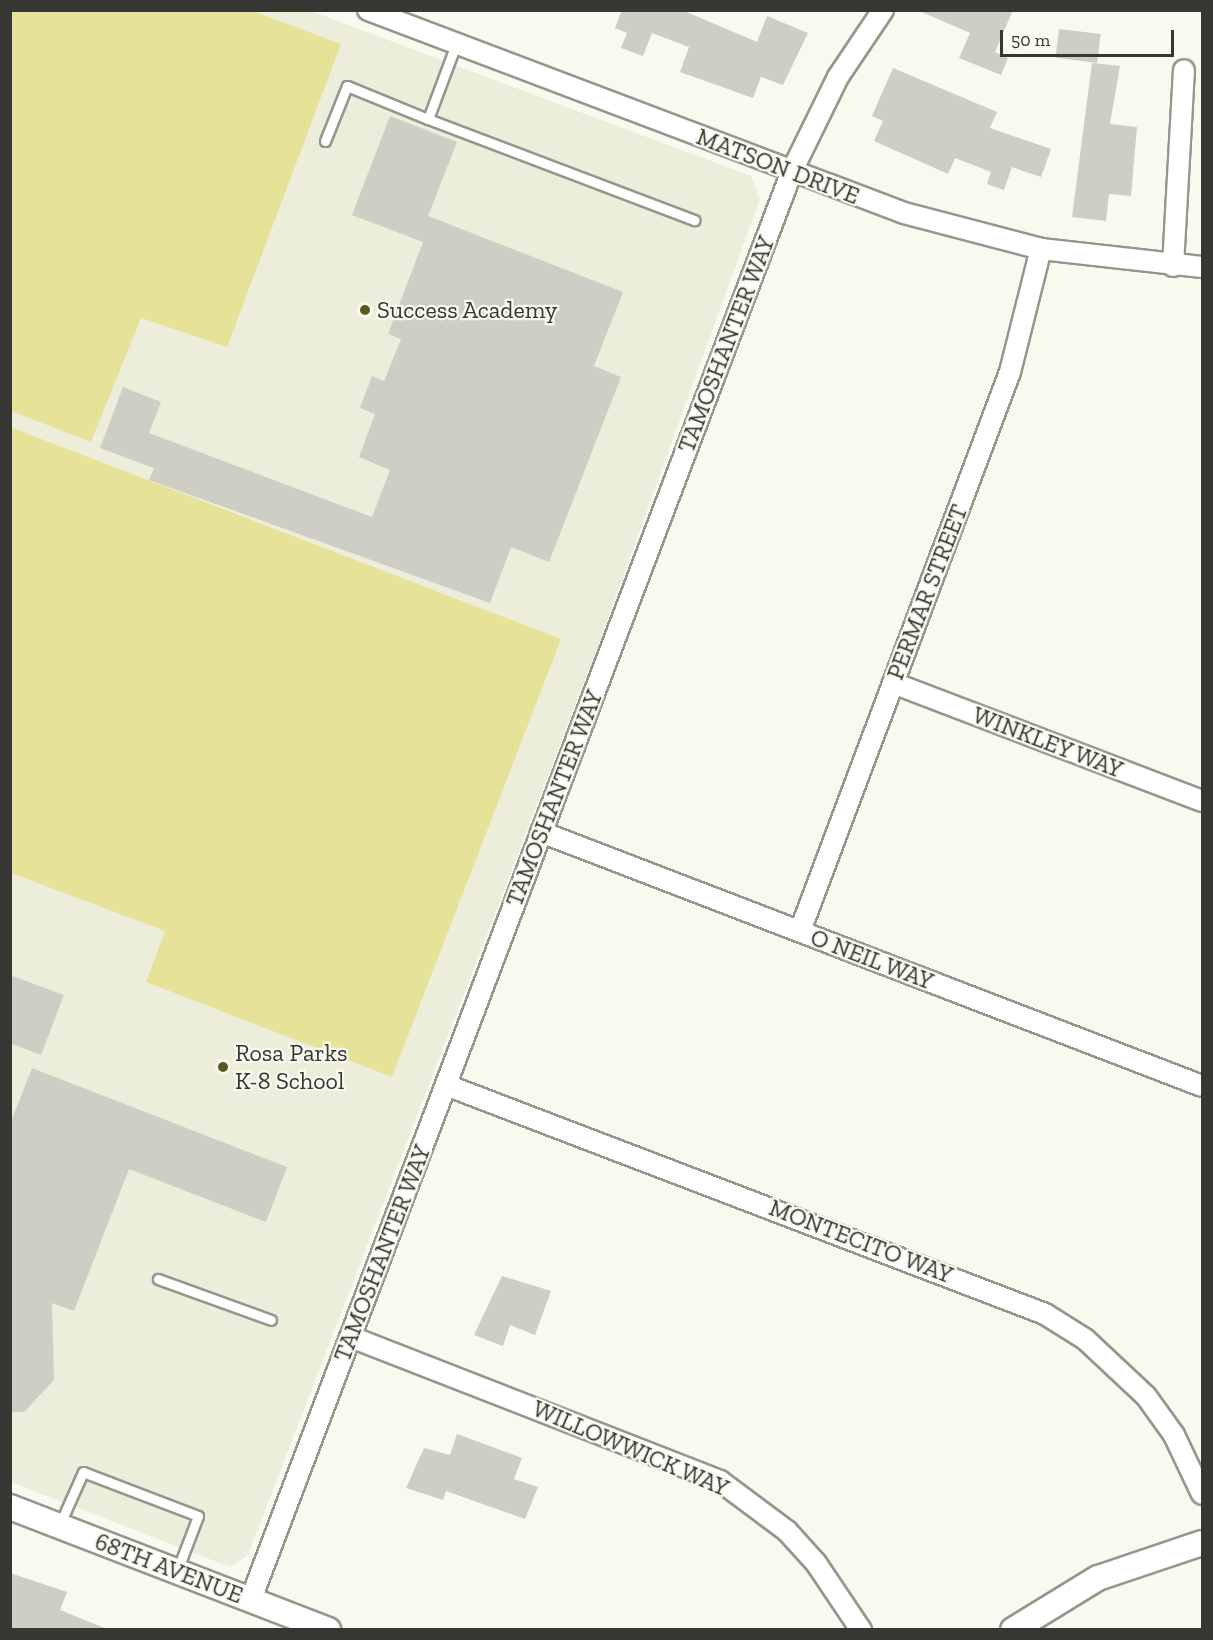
<!DOCTYPE html>
<html>
<head>
<meta charset="utf-8">
<style>
  body { margin:0 }
  #map { position:relative; width:1213px; height:1640px; overflow:hidden; background:#faf9f0; font-family:"Zilla Slab",serif }
  div>[style] { position:absolute }
  [style*='--x'] { left:calc(var(--x)*1px); top:calc(var(--y)*1px); width:calc(var(--w)*1px); rotate:calc(var(--a)*1deg) }
  .built>* { inset:0; background:#ededdc }
  .green>* { inset:0; background:#e6e298 }
  .building>* { inset:0; background:#cecec5; transform-origin:0 0 }
  .roads { filter:drop-shadow(2px 0 #96968d) drop-shadow(-2px 0 #96968d) drop-shadow(0 2px #96968d) drop-shadow(0 -2px #96968d) }
  .service>* { height:9px; margin:-4.5px; padding:0 4.5px; transform-origin:4.5px; border-radius:4.5px; background:#fff }
  .minor>* { height:20px; margin:-10px; padding:0 10px; transform-origin:10px; border-radius:10px; background:#fff }
  .tertiary>* { height:24px; margin:-12px; padding:0 12px; transform-origin:12px; border-radius:12px; background:#fff }
  .dots>* { width:16px; height:16px; translate:-50% -50%; box-sizing:border-box; border:3px solid #faf9f0; border-radius:50% }
  span { translate:-50% -50%; white-space:nowrap; text-align:center; line-height:1.15; -webkit-text-stroke:4.5px #faf9f0; paint-order:stroke }
  .street-label { font-size:24px; color:#363632 }
  .poi-label { font-size:24px; color:#363632 }
  .left { translate:0 -50%; text-align:left }
  .frame { position:absolute; inset:0; border:12px solid #363632; pointer-events:none }
  .scale { position:absolute; left:1000px; top:30px; width:174px; height:27px; box-sizing:border-box; border:3px solid #363632; border-top:0; padding-left:8px; font-size:18px; line-height:21px; white-space:nowrap; color:#363632; -webkit-text-stroke:4px #faf9f0; paint-order:stroke }
</style>
</head>
<body>
<div id="map">
  <div class="built">
    <i style="clip-path:polygon(10px 11px,311px 11px,751px 176px,760px 199px,596px 651px,248px 1555px,230px 1567px,11px 1482px)"></i>
  </div>
  <div class="green">
    <i style="clip-path:polygon(10px 11px,253px 11px,341px 44px,227px 347px,141px 318px,91px 442px,11px 411px)"></i>
    <i style="clip-path:polygon(10px 427px,561px 639px,392px 1077px,146px 982px,165px 931px,11px 873px)"></i>
  </div>
  <div class="building">
    <i style="clip-path:polygon(622px 10px,682px 10px,757px 42px,767px 16px,808px 33px,783px 85px,761px 77px,753px 98px,680px 72px,689px 47px,652px 33px,643px 56px,621px 48px,627px 33px,615px 28px)"></i>
    <i style="clip-path:polygon(917px 10px,1013px 10px,995px 52px,1008px 58px,1001px 75px,959px 58px,970px 33px)"></i>
    <i style="left:1059px;top:29px;width:42px;height:29px;rotate:7deg"></i>
    <i style="clip-path:polygon(1092px 63px,1120px 66px,1110px 124px,1137px 127px,1131px 196px,1109px 194px,1106px 221px,1072px 217px)"></i>
    <i style="clip-path:polygon(893px 68px,997px 112px,990px 128px,1051px 149px,1041px 177px,1012px 167px,1004px 190px,987px 184px,991px 172px,955px 158px,948px 174px,874px 141px,883px 121px,872px 116px)"></i>
    <i style="clip-path:polygon(390px 116px,457px 142px,428px 216px,623px 292px,594px 366px,621px 377px,549px 562px,511px 547px,490px 603px,149px 480px,154px 468px,100px 448px,123px 387px,161px 402px,149px 433px,372px 517px,390px 470px,359px 457px,375px 414px,360px 408px,372px 376px,384px 381px,401px 339px,388px 334px,423px 242px,352px 215px)"></i>
    <i style="clip-path:polygon(10px 975px,64px 995px,41px 1055px,10px 1043px)"></i>
    <i style="clip-path:polygon(32px 1068px,287px 1167px,266px 1222px,129px 1169px,74px 1311px,52px 1303px,54px 1380px,24px 1412px,10px 1412px,10px 1124px)"></i>
    <i style="clip-path:polygon(502px 1276px,551px 1291px,535px 1335px,510px 1325px,503px 1346px,474px 1335px)"></i>
    <i style="clip-path:polygon(457px 1434px,522px 1458px,514px 1479px,538px 1487px,525px 1519px,446px 1491px,443px 1500px,406px 1488px,424px 1448px,450px 1455px)"></i>
    <i style="clip-path:polygon(10px 1573px,67px 1592px,60px 1610px,107px 1629px,10px 1629px)"></i>
  </div>
  <div class="roads">
    <div class="service">
      <i style="--x:428;--y:119;--w:285;--a:20.8"></i>
      <i style="--x:325;--y:141;--w:59;--a:-68.2"></i>
      <i style="--x:347;--y:86;--w:87;--a:22.2"></i>
      <i style="--x:428;--y:119;--w:80;--a:-69.5"></i>
      <i style="--x:158;--y:1279;--w:120;--a:19.9"></i>
      <i style="--x:59;--y:1526;--w:59;--a:-66"></i>
      <i style="--x:83;--y:1472;--w:123;--a:20.9"></i>
      <i style="--x:198;--y:1516;--w:59;--a:110.9"></i>
    </div>
    <div class="minor">
      <i style="--x:368;--y:10;--w:573;--a:20.74"></i>
      <i style="--x:904;--y:213;--w:142;--a:14.7"></i>
      <i style="--x:1041;--y:249;--w:162;--a:6.4"></i>
      <i style="--x:1173;--y:266;--w:196;--a:-86.8"></i>
      <i style="--x:893;--y:683;--w:331;--a:20.9"></i>
      <i style="--x:541;--y:832;--w:708;--a:21.02"></i>
      <i style="--x:800;--y:931;--w:597;--a:-69.41"></i>
      <i style="--x:1010;--y:372;--w:127;--a:-75.9"></i>
      <i style="--x:446;--y:1085;--w:641;--a:20.92"></i>
      <i style="--x:1045;--y:1314;--w:47;--a:32"></i>
      <i style="--x:1085;--y:1339;--w:83;--a:43.1"></i>
      <i style="--x:1146;--y:1396;--w:48;--a:54.3"></i>
      <i style="--x:1174;--y:1435;--w:65;--a:64.6"></i>
      <i style="--x:351;--y:1337;--w:396;--a:21.3"></i>
      <i style="--x:720;--y:1481;--w:84;--a:36.7"></i>
      <i style="--x:787;--y:1531;--w:43;--a:47.8"></i>
      <i style="--x:816;--y:1563;--w:81;--a:56.1"></i>
      <i style="--x:251;--y:1599;--w:1527;--a:-69.25"></i>
      <i style="--x:792;--y:171;--w:105;--a:-63.9"></i>
      <i style="--x:838;--y:77;--w:81;--a:-56.1"></i>
    </div>
    <div class="tertiary">
      <i style="--x:10;--y:1507;--w:341;--a:21.1"></i>
      <i style="--x:1013;--y:1630;--w:100;--a:-31.5"></i>
      <i style="--x:1098;--y:1578;--w:110;--a:-18.6"></i>
    </div>
  </div>
  <div class="dots">
    <i style="left:365px;top:310px;background:#5c5825"></i>
    <i style="left:223px;top:1067px;background:#5c5825"></i>
  </div>
  <div class="street-label">
    <span style="left:778px;top:166px;rotate:21deg">MATSON DRIVE</span>
    <span style="left:726px;top:344px;rotate:-69deg">TAMOSHANTER WAY</span>
    <span style="left:927px;top:592px;rotate:-69deg">PERMAR STREET</span>
    <span style="left:1048px;top:742px;rotate:21deg">WINKLEY WAY</span>
    <span style="left:554px;top:798px;rotate:-69deg">TAMOSHANTER WAY</span>
    <span style="left:872px;top:959px;rotate:21deg">O NEIL WAY</span>
    <span style="left:861px;top:1241px;rotate:21deg">MONTECITO WAY</span>
    <span style="left:382px;top:1253px;rotate:-69deg">TAMOSHANTER WAY</span>
    <span style="left:631px;top:1448px;rotate:23deg">WILLOWWICK WAY</span>
    <span style="left:169px;top:1568px;rotate:21deg">68TH AVENUE</span>
  </div>
  <div class="poi-label">
    <span class="left" style="left:377px;top:310px">Success Academy</span>
    <span class="left" style="left:235px;top:1067px">Rosa Parks<br>K-8 School</span>
  </div>
  <div class="frame"></div>
  <div class="scale">50 m</div>
</div>
</body>
</html>
